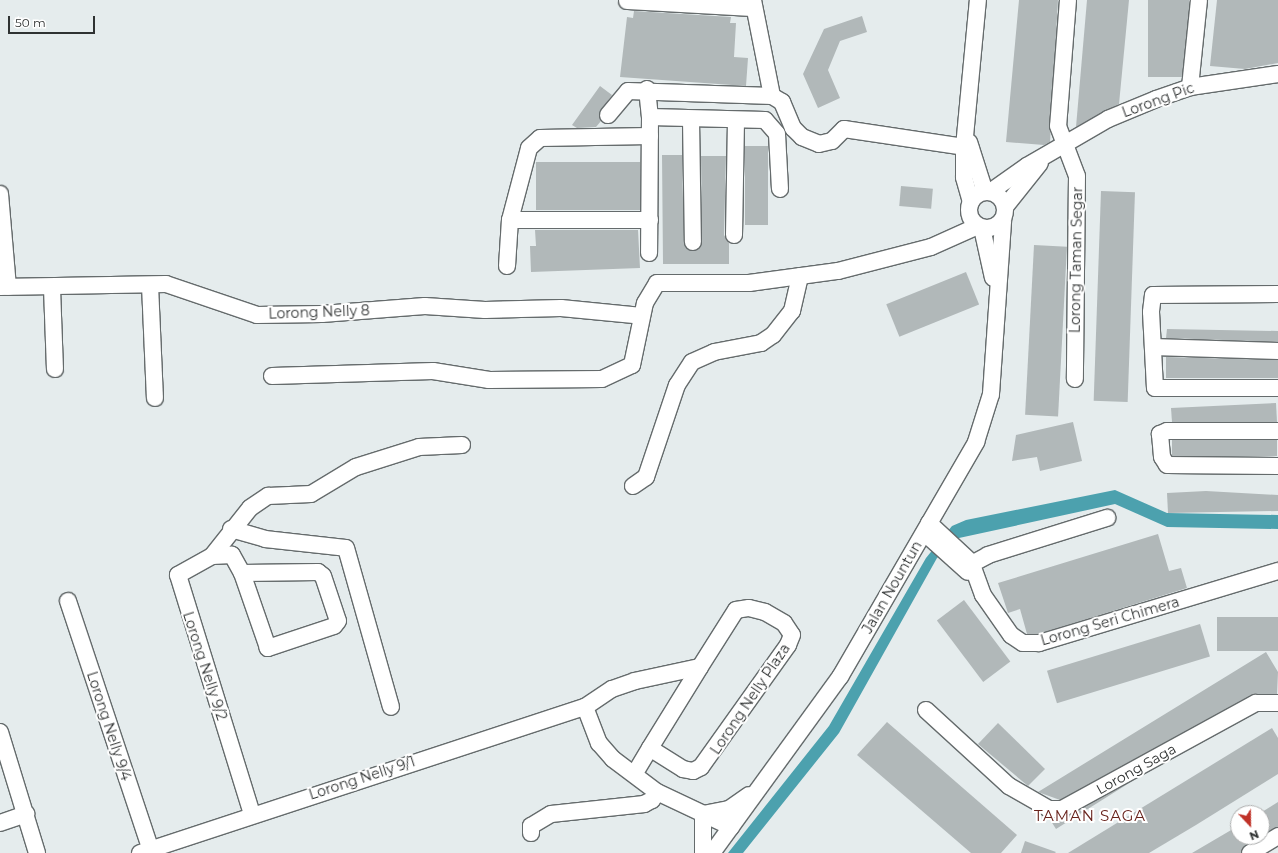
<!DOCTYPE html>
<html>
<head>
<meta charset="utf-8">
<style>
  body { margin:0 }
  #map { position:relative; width:1278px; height:853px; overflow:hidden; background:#e5eced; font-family:Montserrat,sans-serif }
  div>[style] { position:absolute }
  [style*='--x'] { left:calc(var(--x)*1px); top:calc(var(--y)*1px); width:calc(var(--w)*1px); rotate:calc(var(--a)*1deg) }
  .water>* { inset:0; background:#4ca1ae }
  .building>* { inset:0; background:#b1b8b9; transform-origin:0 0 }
  .roads { filter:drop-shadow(1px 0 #656b6c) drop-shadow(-1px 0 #656b6c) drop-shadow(0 1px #656b6c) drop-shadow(0 -1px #656b6c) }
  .minor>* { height:16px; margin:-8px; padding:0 8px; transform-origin:8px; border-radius:8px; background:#fff }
  .minor>.ring { margin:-8px; padding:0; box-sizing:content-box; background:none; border:16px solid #fff; border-radius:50% }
  span { translate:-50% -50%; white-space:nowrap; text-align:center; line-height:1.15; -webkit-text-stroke:4px #fff; paint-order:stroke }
  .street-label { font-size:14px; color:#2f3232 }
  .neighbourhood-label { font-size:15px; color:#68231c; letter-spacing:1px }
  .north { position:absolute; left:1230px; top:805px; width:40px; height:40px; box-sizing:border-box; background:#fff; border:1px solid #acadad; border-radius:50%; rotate:158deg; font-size:11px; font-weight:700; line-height:16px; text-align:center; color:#2f3232 }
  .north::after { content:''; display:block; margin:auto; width:14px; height:18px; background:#c03228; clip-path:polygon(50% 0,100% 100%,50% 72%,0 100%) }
  .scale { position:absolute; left:8px; top:16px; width:87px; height:18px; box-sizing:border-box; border:2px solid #2f3232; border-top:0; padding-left:5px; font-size:12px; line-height:14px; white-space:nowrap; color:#2f3232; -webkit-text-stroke:3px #fff; paint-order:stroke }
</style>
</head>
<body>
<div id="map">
  <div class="water">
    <i style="clip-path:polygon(1115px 490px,1167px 513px,1278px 515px,1278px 529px,1167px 527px,1115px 504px,959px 538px,937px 558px,839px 733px,743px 853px,728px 853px,829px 726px,926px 558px,952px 526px,966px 520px)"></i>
  </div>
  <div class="building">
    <i style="clip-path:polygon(1019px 0,1058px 0,1050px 142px,1044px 145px,1006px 142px)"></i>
    <i style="clip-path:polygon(1087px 0,1129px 0,1119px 104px,1076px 127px)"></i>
    <i style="left:1148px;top:0;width:41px;height:77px"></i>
    <i style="clip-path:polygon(1217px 0,1278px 0,1278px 63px,1245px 69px,1210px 66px)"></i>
    <i style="clip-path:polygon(634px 11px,731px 17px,730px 23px,736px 23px,734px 57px,748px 58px,746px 86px,620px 77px,627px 17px,633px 18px)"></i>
    <i style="clip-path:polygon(862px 16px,867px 32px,840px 41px,828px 70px,840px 98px,818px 108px,803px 74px,824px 29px)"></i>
    <i style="clip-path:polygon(600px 86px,612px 95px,599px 113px,601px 121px,596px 127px,577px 128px,572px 125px)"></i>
    <i style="left:745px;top:146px;width:23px;height:79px"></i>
    <i style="clip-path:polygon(662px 155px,682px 155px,684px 242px,693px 251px,702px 242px,701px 156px,726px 156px,724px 235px,729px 243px,729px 264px,663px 264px)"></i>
    <i style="left:640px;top:162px;width:48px;height:104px;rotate:90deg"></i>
    <i style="left:901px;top:186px;width:32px;height:20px;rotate:5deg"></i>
    <i style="left:1101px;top:191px;width:34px;height:210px;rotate:2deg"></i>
    <i style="clip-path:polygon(535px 230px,638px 230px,640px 268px,531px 272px,530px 246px,536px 246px)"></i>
    <i style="left:1034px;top:245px;width:33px;height:170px;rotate:3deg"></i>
    <i style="left:966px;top:272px;width:35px;height:86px;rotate:68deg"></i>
    <i style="clip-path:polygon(1167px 329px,1278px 331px,1278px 342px,1166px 338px)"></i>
    <i style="clip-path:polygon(1166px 357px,1278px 360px,1278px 378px,1166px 378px)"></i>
    <i style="clip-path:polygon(1276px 403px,1277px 422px,1172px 422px,1171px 408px)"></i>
    <i style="clip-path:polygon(1073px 422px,1082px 461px,1040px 471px,1037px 457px,1012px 461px,1016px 435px)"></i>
    <i style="left:1172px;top:440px;width:105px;height:16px"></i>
    <i style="clip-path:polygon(1206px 491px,1278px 495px,1278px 511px,1168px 513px,1167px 493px)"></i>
    <i style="clip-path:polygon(1158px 534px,1169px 571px,1181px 568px,1187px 588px,1038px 634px,1027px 634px,1020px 609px,1008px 613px,998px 583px)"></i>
    <i style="left:964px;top:600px;width:77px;height:34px;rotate:53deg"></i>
    <i style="left:1278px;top:617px;width:34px;height:61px;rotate:90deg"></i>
    <i style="left:1200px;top:624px;width:34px;height:160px;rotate:73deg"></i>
    <i style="clip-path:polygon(1266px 652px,1278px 672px,1277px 694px,1251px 695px,1060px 800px,1038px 792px)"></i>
    <i style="clip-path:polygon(887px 722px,1017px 835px,1001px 853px,971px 853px,857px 755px)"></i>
    <i style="clip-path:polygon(998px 723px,1045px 769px,1028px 786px,978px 744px)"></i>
    <i style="clip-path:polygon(1272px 728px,1278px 738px,1278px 774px,1196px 825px,1149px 853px,1068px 853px)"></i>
    <i style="clip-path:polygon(1134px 780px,1056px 829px,1049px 818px,1067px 817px)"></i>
    <i style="clip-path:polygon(1278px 802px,1278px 827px,1262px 835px,1262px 812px)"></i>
    <i style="clip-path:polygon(1238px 826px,1238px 837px,1258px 837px,1245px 845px,1241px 853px,1192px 853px)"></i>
    <i style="clip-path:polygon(1025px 841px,1056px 852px,1055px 853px,1021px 853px)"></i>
  </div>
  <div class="roads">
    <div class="minor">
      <i style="--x:753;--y:0;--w:98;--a:78.8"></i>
      <i style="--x:772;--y:96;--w:12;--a:31"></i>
      <i style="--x:782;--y:102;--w:28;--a:67"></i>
      <i style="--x:793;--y:128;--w:13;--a:45"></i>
      <i style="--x:802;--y:137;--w:18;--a:22"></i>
      <i style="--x:819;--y:144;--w:13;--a:-13"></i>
      <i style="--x:832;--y:141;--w:17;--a:-45"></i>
      <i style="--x:844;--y:129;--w:128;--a:8.5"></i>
      <i style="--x:1068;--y:0;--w:126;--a:94.5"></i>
      <i style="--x:1058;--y:126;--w:53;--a:69.2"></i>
      <i style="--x:1077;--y:176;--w:203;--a:90.6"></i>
      <i style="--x:627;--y:1;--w:126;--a:3.2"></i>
      <i style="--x:1190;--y:87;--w:87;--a:-84.1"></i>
      <i style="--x:647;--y:89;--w:28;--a:84"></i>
      <i style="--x:650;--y:117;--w:136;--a:90.4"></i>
      <i style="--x:608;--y:115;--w:31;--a:-50"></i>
      <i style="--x:628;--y:91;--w:144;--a:2"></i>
      <i style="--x:650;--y:117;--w:115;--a:1.5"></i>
      <i style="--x:765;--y:120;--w:18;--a:49"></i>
      <i style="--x:777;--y:134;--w:55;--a:86.9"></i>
      <i style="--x:691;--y:120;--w:122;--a:89.1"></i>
      <i style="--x:969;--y:142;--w:52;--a:72.3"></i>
      <i class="ring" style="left:969px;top:192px;width:20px;height:20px"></i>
      <i style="--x:990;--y:192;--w:45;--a:-35.1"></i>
      <i style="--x:1027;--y:166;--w:94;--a:-30.1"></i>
      <i style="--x:1108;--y:119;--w:52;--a:-22.6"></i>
      <i style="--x:1156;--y:99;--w:36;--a:-19"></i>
      <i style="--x:1190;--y:87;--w:89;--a:-8.4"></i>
      <i style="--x:0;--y:194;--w:93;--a:85.1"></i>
      <i style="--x:971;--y:202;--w:26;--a:-106"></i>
      <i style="--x:964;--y:177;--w:30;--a:-90"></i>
      <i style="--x:964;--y:147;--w:148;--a:-84.6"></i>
      <i style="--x:1005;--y:207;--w:56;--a:-51.5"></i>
      <i style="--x:510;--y:220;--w:140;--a:0"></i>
      <i style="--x:982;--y:228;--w:51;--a:77.6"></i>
      <i style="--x:734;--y:235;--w:115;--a:-89"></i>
      <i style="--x:507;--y:266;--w:46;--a:-86.3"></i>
      <i style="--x:510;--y:220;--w:74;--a:-75.2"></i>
      <i style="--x:529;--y:148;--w:15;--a:-42"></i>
      <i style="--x:540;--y:138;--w:110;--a:-1"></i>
      <i style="--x:150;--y:285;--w:113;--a:87.5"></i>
      <i style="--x:0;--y:287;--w:166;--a:-1"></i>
      <i style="--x:166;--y:284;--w:96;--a:18.8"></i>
      <i style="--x:257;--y:315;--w:65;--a:-0.9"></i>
      <i style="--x:322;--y:314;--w:103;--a:-4.4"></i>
      <i style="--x:425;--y:306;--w:60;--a:3.8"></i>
      <i style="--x:485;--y:310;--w:76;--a:-1.5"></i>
      <i style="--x:561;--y:308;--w:81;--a:5.6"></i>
      <i style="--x:52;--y:288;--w:81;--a:87.9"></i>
      <i style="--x:1278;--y:294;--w:125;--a:179.5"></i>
      <i style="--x:1153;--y:295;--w:17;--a:97"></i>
      <i style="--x:1151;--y:312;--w:76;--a:87"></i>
      <i style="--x:1155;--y:388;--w:123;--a:0"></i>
      <i style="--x:1153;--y:347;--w:125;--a:1.8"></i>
      <i style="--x:272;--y:376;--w:161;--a:-1.8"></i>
      <i style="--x:433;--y:371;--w:57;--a:9.1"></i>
      <i style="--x:489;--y:380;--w:113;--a:-0.5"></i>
      <i style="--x:602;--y:379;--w:33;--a:-25"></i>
      <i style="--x:632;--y:365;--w:63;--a:-78.2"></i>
      <i style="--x:645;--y:303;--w:23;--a:-59"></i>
      <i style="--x:657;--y:283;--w:92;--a:0"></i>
      <i style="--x:749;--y:283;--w:90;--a:-7.7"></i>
      <i style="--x:838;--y:271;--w:96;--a:-14.5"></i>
      <i style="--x:931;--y:247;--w:51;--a:-24.1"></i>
      <i style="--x:1278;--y:431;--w:111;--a:180"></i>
      <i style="--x:1167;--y:431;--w:8;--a:157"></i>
      <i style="--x:1160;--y:434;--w:23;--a:85"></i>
      <i style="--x:1162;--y:457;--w:9;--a:58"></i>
      <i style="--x:1167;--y:465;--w:111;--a:0.5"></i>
      <i style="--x:633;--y:486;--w:16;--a:-35"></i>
      <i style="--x:646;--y:477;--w:97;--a:-71.4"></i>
      <i style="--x:677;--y:385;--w:27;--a:-57"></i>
      <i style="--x:692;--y:362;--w:24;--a:-24"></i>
      <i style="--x:714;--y:352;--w:48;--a:-10.8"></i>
      <i style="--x:761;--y:343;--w:14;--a:-34"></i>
      <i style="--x:773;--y:335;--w:31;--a:-52"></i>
      <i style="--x:792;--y:311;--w:36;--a:-77"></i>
      <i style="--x:929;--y:523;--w:57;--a:42.9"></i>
      <i style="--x:971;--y:562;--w:35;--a:70"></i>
      <i style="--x:983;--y:595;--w:49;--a:55"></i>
      <i style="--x:1011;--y:635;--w:14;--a:34"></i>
      <i style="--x:1023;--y:643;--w:16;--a:0"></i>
      <i style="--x:1039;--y:643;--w:250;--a:-16.8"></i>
      <i style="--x:231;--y:529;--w:35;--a:16"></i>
      <i style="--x:265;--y:539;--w:81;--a:6.3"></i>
      <i style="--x:346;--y:548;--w:165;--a:74.2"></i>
      <i style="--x:929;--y:537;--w:52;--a:41.9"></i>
      <i style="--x:212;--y:556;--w:61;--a:-51.6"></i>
      <i style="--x:250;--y:508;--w:22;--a:-34"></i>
      <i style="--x:268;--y:496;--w:43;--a:-2.7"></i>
      <i style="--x:311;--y:494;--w:52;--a:-31"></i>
      <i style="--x:356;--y:467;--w:66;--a:-17.6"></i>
      <i style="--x:419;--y:447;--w:43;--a:-2.7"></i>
      <i style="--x:964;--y:568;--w:27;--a:-28"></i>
      <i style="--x:988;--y:555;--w:125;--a:-17.3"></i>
      <i style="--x:242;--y:573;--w:76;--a:-0.8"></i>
      <i style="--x:318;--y:572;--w:6;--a:39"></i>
      <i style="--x:323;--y:576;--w:47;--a:71.6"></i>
      <i style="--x:338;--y:621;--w:6;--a:129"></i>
      <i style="--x:334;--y:626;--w:70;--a:161.6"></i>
      <i style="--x:268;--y:648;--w:79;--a:-109.1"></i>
      <i style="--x:242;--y:573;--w:21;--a:-119"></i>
      <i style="--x:232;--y:555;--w:20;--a:177"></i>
      <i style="--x:212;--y:556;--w:39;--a:151"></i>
      <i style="--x:178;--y:575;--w:250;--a:72.8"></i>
      <i style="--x:68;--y:601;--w:266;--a:71.6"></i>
      <i style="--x:585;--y:707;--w:39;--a:69"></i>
      <i style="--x:599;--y:743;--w:21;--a:49"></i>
      <i style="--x:613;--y:759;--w:55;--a:36.9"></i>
      <i style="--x:657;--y:792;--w:82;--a:25.3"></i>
      <i style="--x:926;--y:710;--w:113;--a:42.5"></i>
      <i style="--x:1009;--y:786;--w:46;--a:29.9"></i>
      <i style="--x:1049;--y:809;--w:13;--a:0"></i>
      <i style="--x:1062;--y:809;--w:221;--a:-28.7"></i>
      <i style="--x:1256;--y:703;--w:22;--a:0"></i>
      <i style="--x:0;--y:732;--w:127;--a:73"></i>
      <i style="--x:635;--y:773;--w:29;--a:-59"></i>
      <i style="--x:650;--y:748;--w:95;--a:-58.3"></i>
      <i style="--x:700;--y:667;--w:67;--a:-57.7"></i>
      <i style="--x:736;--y:610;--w:13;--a:-9"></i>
      <i style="--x:749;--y:608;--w:16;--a:14"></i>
      <i style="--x:765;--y:612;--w:22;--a:30"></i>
      <i style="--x:784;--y:623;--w:14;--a:56"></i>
      <i style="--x:792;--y:635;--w:11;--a:112"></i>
      <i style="--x:788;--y:645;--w:150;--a:125.5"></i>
      <i style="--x:701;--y:767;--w:9;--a:153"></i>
      <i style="--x:693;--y:771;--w:10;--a:-169"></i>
      <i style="--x:683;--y:769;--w:39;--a:-148"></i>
      <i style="--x:703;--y:814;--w:26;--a:-11"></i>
      <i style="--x:729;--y:809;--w:24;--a:-35"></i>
      <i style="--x:0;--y:823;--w:28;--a:-19"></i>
      <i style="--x:531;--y:833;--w:7;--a:-90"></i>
      <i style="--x:531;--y:826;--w:23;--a:-31"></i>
      <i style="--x:551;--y:814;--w:94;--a:-6.1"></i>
      <i style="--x:644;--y:804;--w:9;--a:-27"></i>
      <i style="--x:652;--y:800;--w:9;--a:-58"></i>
      <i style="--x:140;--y:853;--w:468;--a:-18.2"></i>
      <i style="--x:585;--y:707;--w:32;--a:-34"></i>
      <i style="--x:612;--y:689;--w:24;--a:-19"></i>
      <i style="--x:635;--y:681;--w:66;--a:-12.2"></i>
      <i style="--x:703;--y:853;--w:39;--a:-90"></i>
      <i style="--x:712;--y:853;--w:218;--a:-54"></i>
      <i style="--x:840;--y:677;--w:272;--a:-59.9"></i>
      <i style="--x:976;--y:442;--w:50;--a:-72.6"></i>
      <i style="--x:991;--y:394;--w:173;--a:-86"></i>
      <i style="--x:1250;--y:853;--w:33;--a:-31"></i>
    </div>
  </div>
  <div class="street-label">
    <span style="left:1158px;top:100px;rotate:-20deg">Lorong Pic</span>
    <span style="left:1076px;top:260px;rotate:-89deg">Lorong Taman Segar</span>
    <span style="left:319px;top:312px;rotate:-2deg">Lorong Nelly 8</span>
    <span style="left:892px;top:587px;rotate:-60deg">Jalan Nountun</span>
    <span style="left:1110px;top:621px;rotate:-16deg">Lorong Seri Chimera</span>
    <span style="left:205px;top:666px;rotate:72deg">Lorong Nelly 9/2</span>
    <span style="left:750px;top:699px;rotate:-56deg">Lorong Nelly Plaza</span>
    <span style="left:109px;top:726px;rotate:72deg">Lorong Nelly 9/4</span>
    <span style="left:1136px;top:769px;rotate:-29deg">Lorong Saga</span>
    <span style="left:362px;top:778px;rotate:-18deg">Lorong Nelly 9/1</span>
  </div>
  <div class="neighbourhood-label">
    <span style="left:1090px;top:816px">TAMAN SAGA</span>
  </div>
  <div class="north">N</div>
  <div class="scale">50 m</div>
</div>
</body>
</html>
